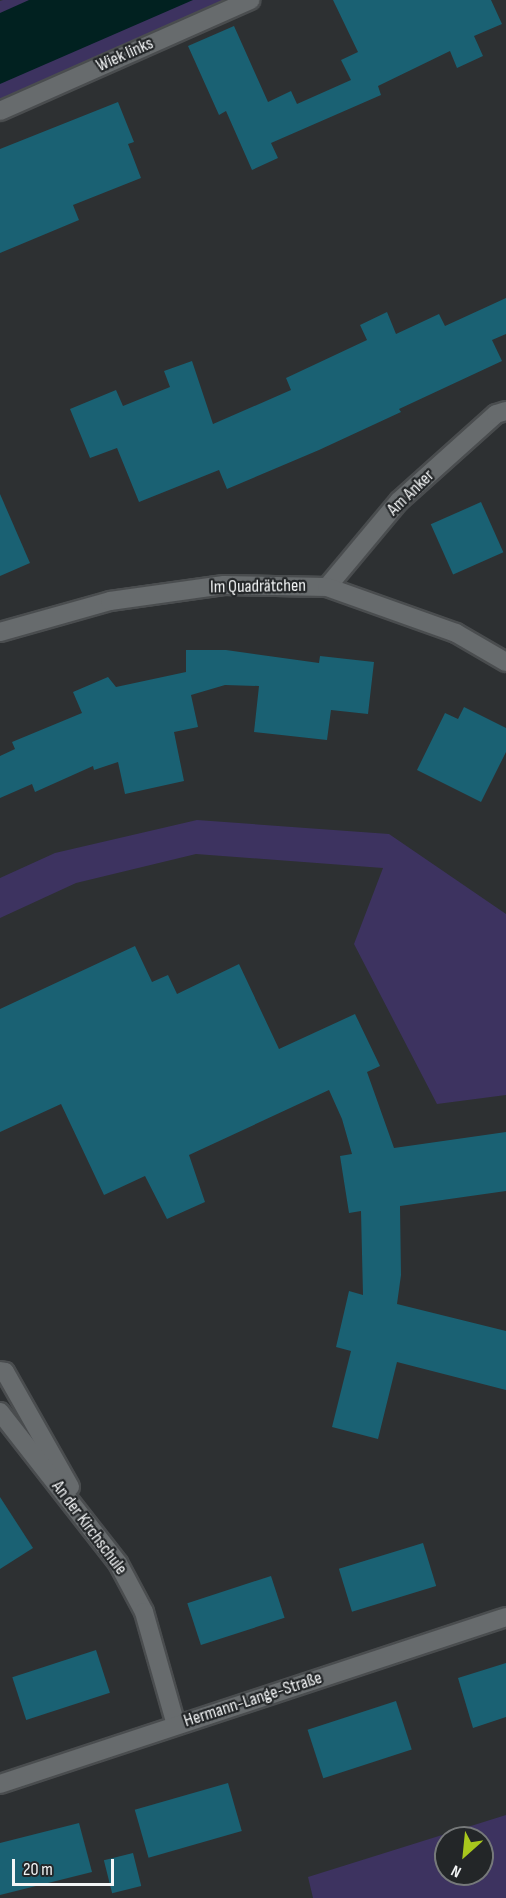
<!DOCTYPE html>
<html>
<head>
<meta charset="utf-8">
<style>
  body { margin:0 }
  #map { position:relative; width:506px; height:1898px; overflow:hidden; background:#2d3032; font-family:"Sofia Sans Condensed",sans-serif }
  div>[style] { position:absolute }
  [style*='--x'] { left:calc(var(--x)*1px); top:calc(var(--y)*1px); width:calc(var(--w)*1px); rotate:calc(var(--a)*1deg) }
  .green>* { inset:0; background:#3d3360 }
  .water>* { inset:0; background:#012120 }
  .building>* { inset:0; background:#1a6173; transform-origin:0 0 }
  .roads { filter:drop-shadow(2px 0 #4a4d4f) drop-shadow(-2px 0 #4a4d4f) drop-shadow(0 2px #4a4d4f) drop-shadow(0 -2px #4a4d4f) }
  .minor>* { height:18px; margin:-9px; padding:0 9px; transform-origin:9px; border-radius:9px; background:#676b6d }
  span { translate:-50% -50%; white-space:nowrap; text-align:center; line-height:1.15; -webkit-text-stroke:4.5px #232628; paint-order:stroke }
  .street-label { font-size:18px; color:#f3f5f6 }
  .north { position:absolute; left:434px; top:1826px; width:60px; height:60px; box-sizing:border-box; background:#232628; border:2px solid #76797a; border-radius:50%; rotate:207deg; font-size:16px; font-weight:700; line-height:24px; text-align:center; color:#f3f5f6 }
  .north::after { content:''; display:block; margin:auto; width:21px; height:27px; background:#a8c71d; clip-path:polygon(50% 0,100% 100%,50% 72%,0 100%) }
  .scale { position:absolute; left:12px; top:1859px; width:102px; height:27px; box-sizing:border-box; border:3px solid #f3f5f6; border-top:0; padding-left:8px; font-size:18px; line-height:21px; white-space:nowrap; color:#f3f5f6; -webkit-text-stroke:4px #232628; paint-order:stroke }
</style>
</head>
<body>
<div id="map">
  <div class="green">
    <i style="clip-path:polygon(3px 0,229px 0,0 100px,0 1px)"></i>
    <i style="clip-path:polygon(197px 820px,389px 834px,506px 914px,506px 1095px,437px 1104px,354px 944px,383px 868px,196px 854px,76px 883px,0 918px,0 878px,55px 853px)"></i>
    <i style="clip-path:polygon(evenodd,506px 1815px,506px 1898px,313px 1898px,308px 1877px,506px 1815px,446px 1838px,482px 1838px,482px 1874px,446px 1874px,446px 1838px)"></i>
  </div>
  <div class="water">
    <i style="clip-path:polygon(29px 0,193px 0,0 84px,0 13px)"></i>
  </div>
  <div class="building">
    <i style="clip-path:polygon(333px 0,491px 0,502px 24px,474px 36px,483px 56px,457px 68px,450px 51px,378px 86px,381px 95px,271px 143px,278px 158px,252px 170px,226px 111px,219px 115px,188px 46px,234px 26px,268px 102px,291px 91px,297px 104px,351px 80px,341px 60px,358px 52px)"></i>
    <i style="clip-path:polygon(118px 102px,134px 142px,128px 144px,141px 178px,73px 205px,79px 220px,0 253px,0 149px)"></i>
    <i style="clip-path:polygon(506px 298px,506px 334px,492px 340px,502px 361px,399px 409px,401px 412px,319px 450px,227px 489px,219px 470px,139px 502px,117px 448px,90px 458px,70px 409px,116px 390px,123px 406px,170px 387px,164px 371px,192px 361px,213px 424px,291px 390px,286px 378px,367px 340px,360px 325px,387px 312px,396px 334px,439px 314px,445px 326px)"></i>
    <i style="clip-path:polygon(0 494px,30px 563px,0 576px)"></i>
    <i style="left:481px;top:502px;width:55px;height:55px;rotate:66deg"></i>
    <i style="clip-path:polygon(186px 650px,226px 650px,319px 663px,320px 656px,374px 662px,368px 714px,331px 710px,327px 740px,254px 732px,259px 686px,225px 685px,191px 695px,198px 727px,174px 732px,184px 781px,125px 794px,118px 762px,94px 770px,93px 766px,35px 792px,32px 784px,0 798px,0 756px,15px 749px,12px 742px,82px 713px,73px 692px,108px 677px,116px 687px,186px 672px)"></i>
    <i style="clip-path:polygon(464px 707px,506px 728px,506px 752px,481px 802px,417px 770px,445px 713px,458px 719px)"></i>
    <i style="clip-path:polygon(135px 946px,152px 982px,168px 975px,177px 994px,239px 964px,279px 1049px,355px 1014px,380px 1066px,367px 1072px,394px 1148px,506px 1132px,506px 1191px,400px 1206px,401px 1275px,397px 1304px,506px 1331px,506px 1390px,397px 1362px,378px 1439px,332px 1427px,351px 1351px,336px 1347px,349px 1291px,363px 1295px,361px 1211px,349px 1213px,340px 1156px,352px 1154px,342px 1119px,329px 1090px,189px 1155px,205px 1202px,167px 1219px,145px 1176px,104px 1195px,61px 1104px,0 1132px,0 1009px)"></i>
    <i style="clip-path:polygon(0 1497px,33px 1548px,0 1569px)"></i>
    <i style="left:423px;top:1543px;width:45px;height:88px;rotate:73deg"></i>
    <i style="left:271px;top:1576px;width:44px;height:88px;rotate:72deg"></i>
    <i style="left:96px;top:1650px;width:45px;height:88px;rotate:72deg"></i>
    <i style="clip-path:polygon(506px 1663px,506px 1717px,473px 1728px,458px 1678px)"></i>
    <i style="left:396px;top:1701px;width:51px;height:93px;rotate:72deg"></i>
    <i style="left:228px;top:1783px;width:50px;height:97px;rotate:74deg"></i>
    <i style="clip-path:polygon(79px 1823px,92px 1872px,0 1895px,0 1843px)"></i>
    <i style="left:133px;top:1853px;width:34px;height:30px;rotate:76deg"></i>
  </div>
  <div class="roads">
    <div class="minor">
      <i style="--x:0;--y:111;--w:274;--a:-23.9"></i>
      <i style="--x:327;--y:587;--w:112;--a:-50.1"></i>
      <i style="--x:399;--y:501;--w:130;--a:-41.9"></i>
      <i style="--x:496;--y:414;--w:10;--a:-17"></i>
      <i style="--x:0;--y:632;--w:114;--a:-15.7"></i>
      <i style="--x:110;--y:601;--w:115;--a:-8"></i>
      <i style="--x:224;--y:585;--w:103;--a:1.1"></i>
      <i style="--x:327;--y:587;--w:137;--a:19.6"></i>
      <i style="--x:456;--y:633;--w:58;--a:30.1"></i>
      <i style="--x:0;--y:1371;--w:5;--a:11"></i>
      <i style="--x:5;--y:1372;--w:132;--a:60.5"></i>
      <i style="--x:0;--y:1412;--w:192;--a:52"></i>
      <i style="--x:118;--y:1563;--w:55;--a:62"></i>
      <i style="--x:144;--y:1612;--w:117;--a:74.2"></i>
      <i style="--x:0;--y:1784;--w:533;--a:-18.26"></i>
    </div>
  </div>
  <div class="street-label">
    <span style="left:125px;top:55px;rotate:-24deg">Wiek links</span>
    <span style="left:411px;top:493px;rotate:-44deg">Am Anker</span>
    <span style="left:258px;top:587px;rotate:-1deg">Im Quadrätchen</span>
    <span style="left:89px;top:1528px;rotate:53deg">An der Kirchschule</span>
    <span style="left:253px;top:1700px;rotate:-18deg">Hermann-Lange-Straße</span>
  </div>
  <div class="north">N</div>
  <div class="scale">20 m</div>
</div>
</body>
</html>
